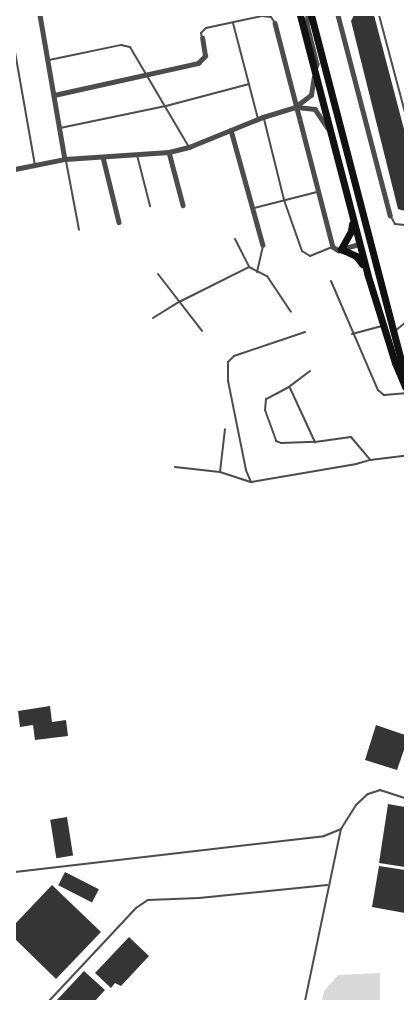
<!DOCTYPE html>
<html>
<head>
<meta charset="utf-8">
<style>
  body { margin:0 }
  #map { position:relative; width:420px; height:1016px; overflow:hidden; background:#fff; font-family:"Roboto Condensed",sans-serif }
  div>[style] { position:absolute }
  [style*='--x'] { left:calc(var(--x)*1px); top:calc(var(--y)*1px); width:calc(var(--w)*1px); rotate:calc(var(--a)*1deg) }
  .water>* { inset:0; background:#d9d9d9 }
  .building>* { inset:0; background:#353535; transform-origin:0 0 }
  .service>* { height:2px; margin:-1px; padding:0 1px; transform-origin:1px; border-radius:1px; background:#4c4c4c }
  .minor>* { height:4.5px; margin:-2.25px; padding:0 2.25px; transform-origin:2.25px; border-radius:2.25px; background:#4c4c4c }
  .primary>* { height:7px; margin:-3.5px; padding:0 3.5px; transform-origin:3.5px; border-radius:3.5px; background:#111 }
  span { translate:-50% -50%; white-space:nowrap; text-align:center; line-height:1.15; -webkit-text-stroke:4px #fff; paint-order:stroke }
  .frame { position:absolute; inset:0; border:16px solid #fff; pointer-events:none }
</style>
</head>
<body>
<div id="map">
  <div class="water">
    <i style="clip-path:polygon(380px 973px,380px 1001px,322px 1001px,324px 991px,338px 975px)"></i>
  </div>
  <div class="building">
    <i style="clip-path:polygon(354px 15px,374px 15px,405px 133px,405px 211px,398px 209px,351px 21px)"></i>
    <i style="clip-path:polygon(50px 706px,52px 722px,66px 720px,68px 736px,35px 740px,33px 725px,20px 727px,18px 711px)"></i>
    <i style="clip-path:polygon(376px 725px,405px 735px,405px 747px,397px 770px,365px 760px)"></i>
    <i style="clip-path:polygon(388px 804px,405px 807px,405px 867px,379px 863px)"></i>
    <i style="left:67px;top:817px;width:39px;height:17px;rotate:81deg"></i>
    <i style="clip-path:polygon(379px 866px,405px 870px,405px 913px,372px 907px)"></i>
    <i style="left:65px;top:872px;width:38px;height:15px;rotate:27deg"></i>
    <i style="clip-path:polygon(52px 885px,101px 932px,56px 979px,15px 939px,15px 924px)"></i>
    <i style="clip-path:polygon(129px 937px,149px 956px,121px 986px,115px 983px,111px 988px,95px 973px)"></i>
    <i style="clip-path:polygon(84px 971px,105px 990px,95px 1001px,56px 1001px)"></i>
  </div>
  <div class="service">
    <i style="--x:379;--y:15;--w:101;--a:75.1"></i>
    <i style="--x:233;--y:23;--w:99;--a:75.4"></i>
    <i style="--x:202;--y:38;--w:5;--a:-101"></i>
    <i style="--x:201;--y:33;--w:7;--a:-45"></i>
    <i style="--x:206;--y:28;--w:57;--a:-12.1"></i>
    <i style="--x:262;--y:16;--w:9;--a:6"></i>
    <i style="--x:271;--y:17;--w:7;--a:56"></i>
    <i style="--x:15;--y:52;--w:115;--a:80"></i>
    <i style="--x:49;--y:60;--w:74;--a:-11.8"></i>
    <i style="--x:121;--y:45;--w:9;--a:13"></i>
    <i style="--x:130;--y:47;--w:116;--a:59.5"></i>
    <i style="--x:264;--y:119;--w:83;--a:76.1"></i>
    <i style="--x:284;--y:200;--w:54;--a:70.6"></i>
    <i style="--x:302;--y:251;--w:9;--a:32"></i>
    <i style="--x:310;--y:256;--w:24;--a:-22"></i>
    <i style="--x:60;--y:128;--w:108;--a:-11.7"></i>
    <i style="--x:166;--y:106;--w:86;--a:-14.8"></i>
    <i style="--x:137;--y:155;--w:53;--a:75.7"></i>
    <i style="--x:66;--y:161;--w:70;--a:79.3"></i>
    <i style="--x:254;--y:208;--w:65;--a:-14.3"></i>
    <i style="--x:390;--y:215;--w:10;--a:61"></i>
    <i style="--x:395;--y:224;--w:10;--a:6"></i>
    <i style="--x:235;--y:239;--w:31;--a:63"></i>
    <i style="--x:257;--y:272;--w:28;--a:-77"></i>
    <i style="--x:158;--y:274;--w:72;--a:52.3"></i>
    <i style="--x:331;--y:281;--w:119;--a:66.7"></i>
    <i style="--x:378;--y:390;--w:8;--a:40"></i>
    <i style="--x:384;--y:395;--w:21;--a:-5"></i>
    <i style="--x:153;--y:318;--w:31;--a:-32"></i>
    <i style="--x:179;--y:302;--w:78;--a:-26.6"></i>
    <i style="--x:249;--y:267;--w:20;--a:27"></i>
    <i style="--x:267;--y:276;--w:43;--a:56.3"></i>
    <i style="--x:395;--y:331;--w:13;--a:-39"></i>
    <i style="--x:352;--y:334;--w:31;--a:-15"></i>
    <i style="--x:310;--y:371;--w:26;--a:143"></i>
    <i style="--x:289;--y:387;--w:26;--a:152"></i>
    <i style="--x:266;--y:399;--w:11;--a:95"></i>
    <i style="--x:265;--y:410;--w:33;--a:70"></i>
    <i style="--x:276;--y:441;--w:5;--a:22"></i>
    <i style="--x:281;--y:443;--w:34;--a:-2"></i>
    <i style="--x:315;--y:442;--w:36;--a:-8"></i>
    <i style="--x:351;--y:437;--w:30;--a:50"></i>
    <i style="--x:290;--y:388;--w:60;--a:65.2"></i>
    <i style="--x:175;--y:467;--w:45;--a:6.3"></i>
    <i style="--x:220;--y:472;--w:33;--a:18"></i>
    <i style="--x:251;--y:482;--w:107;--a:-9.7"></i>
    <i style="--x:356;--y:464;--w:15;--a:-16"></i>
    <i style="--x:370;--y:460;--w:35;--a:-7"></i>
    <i style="--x:220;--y:472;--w:43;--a:-83.4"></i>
    <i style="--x:251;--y:482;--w:13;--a:-113"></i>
    <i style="--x:246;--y:470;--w:91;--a:-101.4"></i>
    <i style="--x:228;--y:381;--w:19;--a:-90"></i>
    <i style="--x:228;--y:362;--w:8;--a:-45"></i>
    <i style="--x:234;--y:356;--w:75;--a:-18.7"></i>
    <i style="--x:15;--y:872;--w:311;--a:-6.6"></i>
    <i style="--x:324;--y:836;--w:18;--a:-22"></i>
    <i style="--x:341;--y:829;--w:28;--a:-58"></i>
    <i style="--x:356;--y:805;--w:16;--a:-43"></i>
    <i style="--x:368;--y:794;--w:13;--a:-18"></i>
    <i style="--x:380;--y:790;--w:26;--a:18"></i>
    <i style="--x:49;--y:1001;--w:127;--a:-46.9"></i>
    <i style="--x:136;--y:908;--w:14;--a:-34"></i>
    <i style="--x:148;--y:900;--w:51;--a:-2.2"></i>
    <i style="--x:199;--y:898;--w:129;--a:-5.8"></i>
    <i style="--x:305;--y:1001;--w:176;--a:-78.2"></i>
  </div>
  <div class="minor">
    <i style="--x:40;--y:15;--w:146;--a:80.2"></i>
    <i style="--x:308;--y:15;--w:9;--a:96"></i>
    <i style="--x:307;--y:24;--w:41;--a:76"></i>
    <i style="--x:317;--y:64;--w:6;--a:108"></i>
    <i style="--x:338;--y:15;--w:207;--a:75.4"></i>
    <i style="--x:275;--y:23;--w:231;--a:75.5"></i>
    <i style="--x:333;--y:247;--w:6;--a:31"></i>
    <i style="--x:338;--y:250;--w:22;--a:-16"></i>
    <i style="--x:54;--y:95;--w:148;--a:-12.5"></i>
    <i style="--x:198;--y:63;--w:10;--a:-45"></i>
    <i style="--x:205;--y:56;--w:18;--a:-99"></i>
    <i style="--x:297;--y:107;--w:18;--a:6"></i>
    <i style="--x:315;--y:109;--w:22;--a:56"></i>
    <i style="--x:231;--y:130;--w:119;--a:74.5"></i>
    <i style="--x:169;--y:152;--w:55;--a:75.2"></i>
    <i style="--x:103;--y:157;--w:67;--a:76.2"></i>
    <i style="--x:15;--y:169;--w:51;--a:-11.3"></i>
    <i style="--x:65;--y:159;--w:104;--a:-3.9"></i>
    <i style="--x:169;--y:152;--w:21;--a:-14"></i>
    <i style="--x:189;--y:147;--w:80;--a:-22.1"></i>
    <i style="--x:263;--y:117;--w:34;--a:-17"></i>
    <i style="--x:295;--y:107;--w:20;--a:-37"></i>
    <i style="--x:311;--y:95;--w:18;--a:-81"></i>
  </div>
  <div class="primary">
    <i style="--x:300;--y:15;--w:267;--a:75.4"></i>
    <i style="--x:367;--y:273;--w:94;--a:72.7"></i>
    <i style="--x:395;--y:363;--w:26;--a:67"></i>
    <i style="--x:311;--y:15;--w:373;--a:75.4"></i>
    <i style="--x:352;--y:224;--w:7;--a:98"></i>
    <i style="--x:351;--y:231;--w:21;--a:119"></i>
    <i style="--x:341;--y:249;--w:17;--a:25"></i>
    <i style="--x:356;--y:256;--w:10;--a:53"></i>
  </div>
  <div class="frame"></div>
</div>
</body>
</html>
